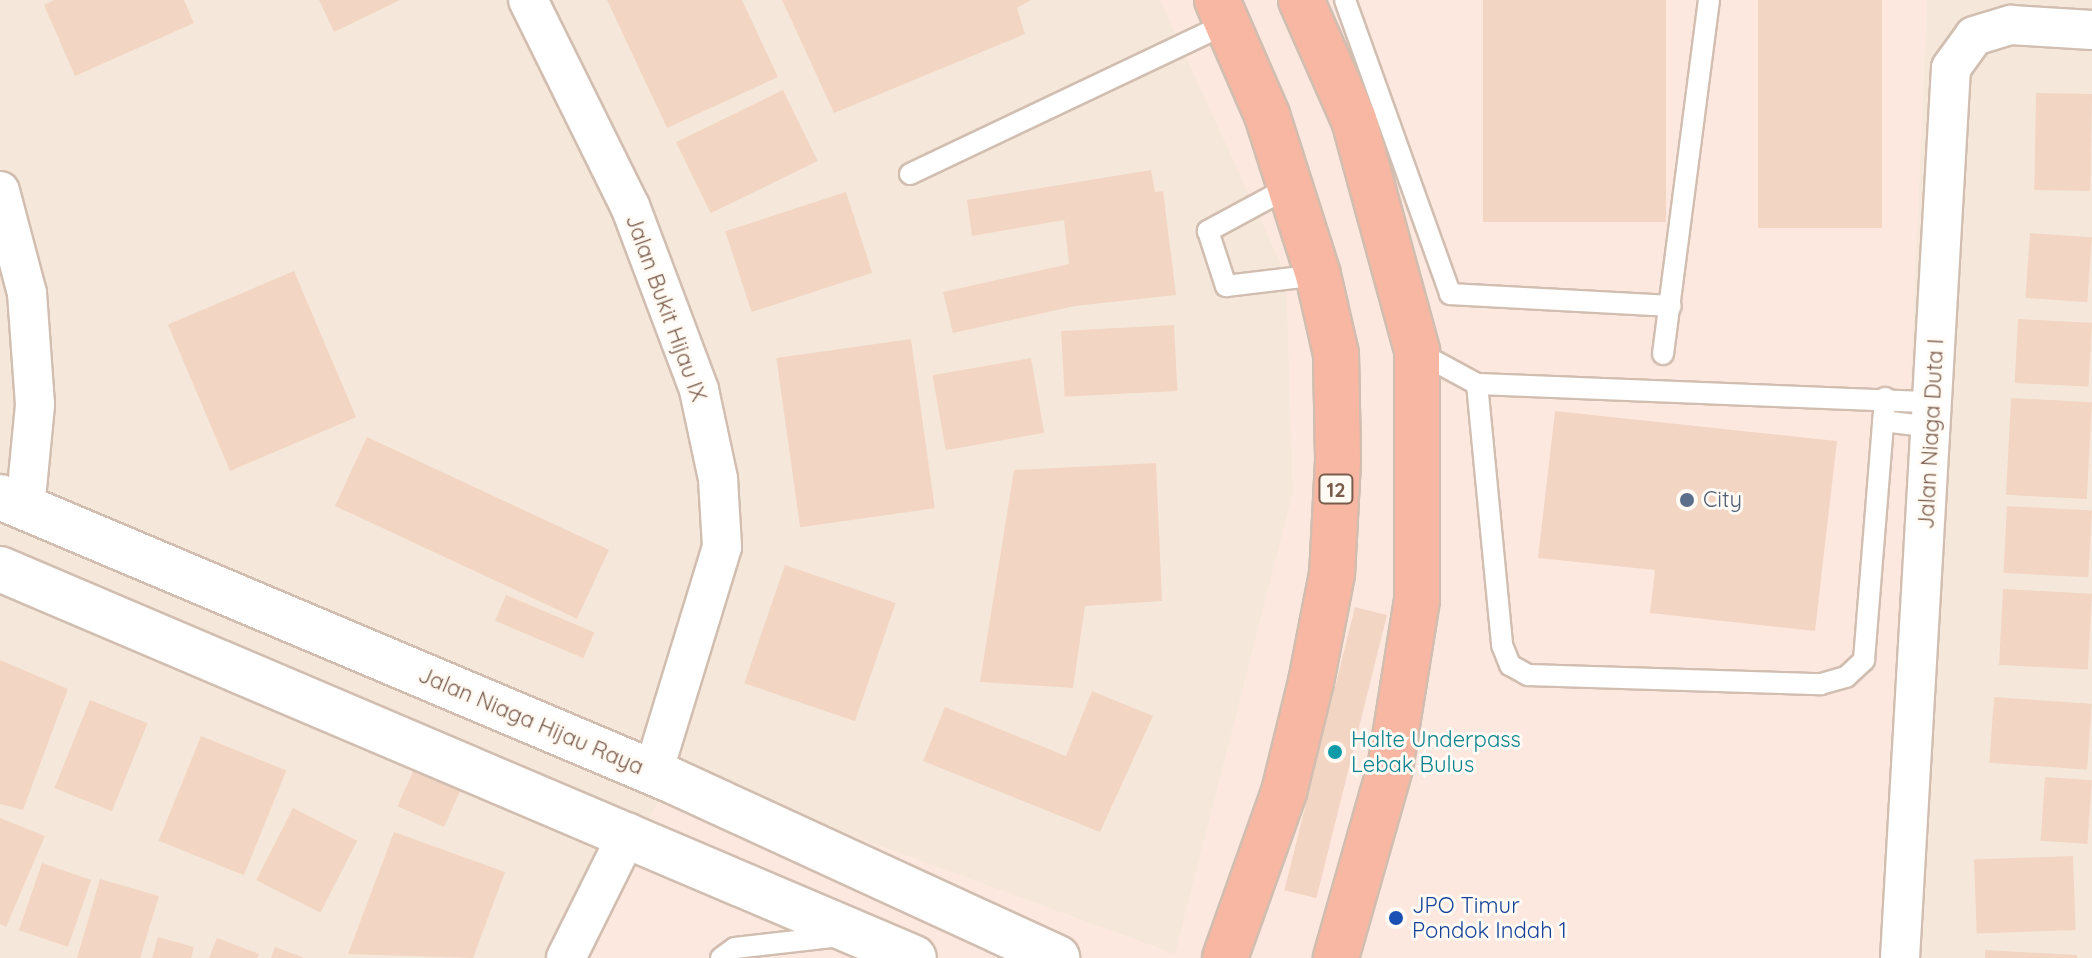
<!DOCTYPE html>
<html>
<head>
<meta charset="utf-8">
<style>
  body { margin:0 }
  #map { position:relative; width:2092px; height:958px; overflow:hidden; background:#fdf6ec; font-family:Quicksand,sans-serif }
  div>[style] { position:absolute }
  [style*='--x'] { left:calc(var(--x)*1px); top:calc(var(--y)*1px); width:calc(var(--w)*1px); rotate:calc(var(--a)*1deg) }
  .residential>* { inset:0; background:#f5e8da; transform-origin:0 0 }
  .commercial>* { inset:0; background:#fde8e0 }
  .building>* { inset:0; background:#f3d5c3; transform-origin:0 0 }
  .roads { filter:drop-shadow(2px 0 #d1beb0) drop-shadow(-2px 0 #d1beb0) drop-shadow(0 2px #d1beb0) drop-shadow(0 -2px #d1beb0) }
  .lane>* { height:20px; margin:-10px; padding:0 10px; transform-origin:10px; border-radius:10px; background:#fff }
  .street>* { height:38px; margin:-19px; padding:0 19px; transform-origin:19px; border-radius:19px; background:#fff }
  .secondary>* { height:44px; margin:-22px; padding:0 22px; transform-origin:22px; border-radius:22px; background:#fff }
  .highway>* { height:44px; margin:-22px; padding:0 22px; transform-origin:22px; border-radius:22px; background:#f7b7a3 }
  .dots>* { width:22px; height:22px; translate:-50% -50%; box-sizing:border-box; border:4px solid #fffaf3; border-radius:50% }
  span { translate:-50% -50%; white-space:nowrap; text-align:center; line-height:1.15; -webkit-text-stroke:6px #fffaf3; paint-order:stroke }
  .shield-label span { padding:2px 6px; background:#fffaf3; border:2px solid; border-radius:6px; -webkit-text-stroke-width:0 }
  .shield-label { font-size:20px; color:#7a5c4d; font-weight:700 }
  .street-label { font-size:22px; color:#7a5c4d }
  .service-label { font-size:22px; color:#4e5e75 }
  .left { translate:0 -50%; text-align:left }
  .culture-label { font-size:22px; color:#0d838f }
  .transit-label { font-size:22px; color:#164399 }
</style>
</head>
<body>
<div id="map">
  <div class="residential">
    <i style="left:0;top:0;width:2092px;height:958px"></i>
  </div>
  <div class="commercial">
    <i style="clip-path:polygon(1160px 0,1927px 0,1886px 958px,583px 958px,673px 770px,1175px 954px,1293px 492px,1286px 275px)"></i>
  </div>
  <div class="building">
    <i style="clip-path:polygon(54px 0,184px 0,194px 23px,75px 76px,44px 5px)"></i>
    <i style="clip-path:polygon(319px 0,400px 0,334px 32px)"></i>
    <i style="clip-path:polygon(607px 0,742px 0,778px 77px,667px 128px)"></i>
    <i style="clip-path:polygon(782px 0,1031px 0,1017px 8px,1025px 34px,834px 113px)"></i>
    <i style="left:1483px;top:0;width:183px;height:222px"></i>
    <i style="left:1758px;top:0;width:124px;height:228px"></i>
    <i style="left:783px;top:90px;width:79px;height:119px;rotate:64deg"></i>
    <i style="left:2036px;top:93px;width:56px;height:97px;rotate:1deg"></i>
    <i style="clip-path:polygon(1151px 170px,1155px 192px,1163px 191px,1176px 295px,1075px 306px,953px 333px,943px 292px,1069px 264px,1064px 220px,972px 236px,967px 200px)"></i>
    <i style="left:846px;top:192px;width:85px;height:127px;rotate:72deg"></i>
    <i style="left:2030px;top:233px;width:62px;height:65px;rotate:4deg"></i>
    <i style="left:294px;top:271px;width:159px;height:137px;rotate:67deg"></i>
    <i style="left:2018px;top:319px;width:74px;height:64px;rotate:3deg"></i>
    <i style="left:1174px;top:325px;width:66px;height:113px;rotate:87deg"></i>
    <i style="left:911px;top:339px;width:171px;height:136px;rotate:82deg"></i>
    <i style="left:1031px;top:358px;width:76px;height:100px;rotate:80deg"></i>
    <i style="left:2011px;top:398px;width:81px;height:97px;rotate:3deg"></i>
    <i style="clip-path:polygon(1555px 411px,1837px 441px,1815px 631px,1650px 613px,1655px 570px,1538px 558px)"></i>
    <i style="left:367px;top:437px;width:267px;height:76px;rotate:25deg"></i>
    <i style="clip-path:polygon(1156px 463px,1162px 601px,1085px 606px,1073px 688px,980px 682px,1014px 470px)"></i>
    <i style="left:2007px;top:506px;width:85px;height:67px;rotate:3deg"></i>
    <i style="left:785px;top:565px;width:117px;height:125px;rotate:19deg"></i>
    <i style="left:2003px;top:589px;width:89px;height:76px;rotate:3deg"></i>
    <i style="left:506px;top:595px;width:96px;height:28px;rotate:23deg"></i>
    <i style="left:1355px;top:607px;width:33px;height:292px;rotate:14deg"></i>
    <i style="clip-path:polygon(0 660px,68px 689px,23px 810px,0 804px)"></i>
    <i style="clip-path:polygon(1092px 691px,1153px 716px,1100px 832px,923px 761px,945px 707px,1066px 756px)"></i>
    <i style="left:1994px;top:697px;width:98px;height:66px;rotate:4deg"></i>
    <i style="left:90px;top:700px;width:62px;height:95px;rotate:22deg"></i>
    <i style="left:201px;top:736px;width:92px;height:113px;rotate:22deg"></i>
    <i style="left:415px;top:767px;width:51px;height:43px;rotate:24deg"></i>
    <i style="left:2045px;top:777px;width:47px;height:64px;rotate:4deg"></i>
    <i style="left:293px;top:808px;width:72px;height:81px;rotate:27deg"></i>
    <i style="clip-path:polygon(0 818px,45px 836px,6px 927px,0 924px)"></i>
    <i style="clip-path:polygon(394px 832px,505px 872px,473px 958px,348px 954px)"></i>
    <i style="left:2073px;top:856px;width:74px;height:99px;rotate:88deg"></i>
    <i style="left:42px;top:863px;width:52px;height:71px;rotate:19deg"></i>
    <i style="clip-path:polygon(100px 879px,159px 896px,140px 958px,77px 958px)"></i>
    <i style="clip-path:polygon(158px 937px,194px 947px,191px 958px,152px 958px)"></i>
    <i style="clip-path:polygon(217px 938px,259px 954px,257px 958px,209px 958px)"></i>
    <i style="clip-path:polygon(275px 947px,305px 958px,271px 958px)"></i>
    <i style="clip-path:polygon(1985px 950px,2077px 955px,2077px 958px,1985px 958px)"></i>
  </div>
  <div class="roads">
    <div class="lane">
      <i style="--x:1345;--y:0;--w:312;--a:70.3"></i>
      <i style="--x:1450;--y:294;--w:221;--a:3.1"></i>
      <i style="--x:910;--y:174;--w:352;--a:-25.4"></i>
      <i style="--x:1293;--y:185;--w:97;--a:151.6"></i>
      <i style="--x:1208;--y:231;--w:58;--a:71.9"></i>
      <i style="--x:1226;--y:286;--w:93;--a:-6.8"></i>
      <i style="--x:1418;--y:352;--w:67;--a:28.5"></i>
      <i style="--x:1477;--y:384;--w:456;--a:2.3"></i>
      <i style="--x:1663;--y:354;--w:357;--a:-82.6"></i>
      <i style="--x:1477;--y:384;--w:262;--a:84.5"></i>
      <i style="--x:1502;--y:645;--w:22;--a:68"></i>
      <i style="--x:1510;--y:665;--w:21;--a:29"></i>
      <i style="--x:1528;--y:675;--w:293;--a:1.8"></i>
      <i style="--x:1821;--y:684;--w:26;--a:-16"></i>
      <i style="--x:1846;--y:677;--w:25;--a:-43"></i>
      <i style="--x:1864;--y:660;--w:263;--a:-85.4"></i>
      <i style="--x:1883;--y:421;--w:48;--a:7.1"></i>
      <i style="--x:721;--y:958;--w:17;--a:-36"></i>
      <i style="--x:735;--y:948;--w:106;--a:-6.5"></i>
    </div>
    <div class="street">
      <i style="--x:528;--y:0;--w:230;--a:63.7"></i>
      <i style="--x:630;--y:206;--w:197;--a:69.4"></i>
      <i style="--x:699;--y:390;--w:91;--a:77.9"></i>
      <i style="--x:718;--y:479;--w:68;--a:86.6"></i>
      <i style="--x:722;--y:547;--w:235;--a:107"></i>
      <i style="--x:0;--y:191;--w:106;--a:75.2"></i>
      <i style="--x:27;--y:293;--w:112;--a:85.9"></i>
      <i style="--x:35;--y:405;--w:103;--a:95.5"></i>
      <i style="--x:566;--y:958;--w:140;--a:-63.6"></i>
      <i style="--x:1900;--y:958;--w:891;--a:-86.72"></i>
      <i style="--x:1951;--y:68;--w:39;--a:-54"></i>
      <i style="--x:1974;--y:36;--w:39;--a:-17"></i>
      <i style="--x:2011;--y:25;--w:81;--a:3.5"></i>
    </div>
    <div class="secondary">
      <i style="--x:0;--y:497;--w:730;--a:22.88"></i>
      <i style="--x:673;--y:781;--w:423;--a:24.7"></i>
      <i style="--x:0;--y:569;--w:993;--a:23.05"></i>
    </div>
    <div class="highway">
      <i style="--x:1217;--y:0;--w:125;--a:66.5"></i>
      <i style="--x:1267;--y:115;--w:168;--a:72.3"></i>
      <i style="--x:1318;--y:275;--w:81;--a:77.2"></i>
      <i style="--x:1336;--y:354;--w:107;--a:88.9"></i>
      <i style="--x:1338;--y:461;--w:113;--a:93"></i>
      <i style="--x:1332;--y:574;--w:110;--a:101"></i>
      <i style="--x:1311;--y:682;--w:113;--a:103.8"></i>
      <i style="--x:1284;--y:792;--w:176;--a:109.6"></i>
      <i style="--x:1301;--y:0;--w:131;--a:66.2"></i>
      <i style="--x:1354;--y:120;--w:239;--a:74.7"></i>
      <i style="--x:1417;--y:351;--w:249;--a:90"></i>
      <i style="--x:1417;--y:600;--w:170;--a:99.1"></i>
      <i style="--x:1390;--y:768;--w:198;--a:105.9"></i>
    </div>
  </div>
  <div class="dots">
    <i style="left:1687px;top:500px;background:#5c6f8a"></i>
    <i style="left:1335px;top:752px;background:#0f9aa8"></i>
    <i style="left:1396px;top:918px;background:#1a4fb4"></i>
  </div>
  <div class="shield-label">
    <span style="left:1336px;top:489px">12</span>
  </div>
  <div class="street-label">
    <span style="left:666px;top:308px;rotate:70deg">Jalan Bukit Hijau IX</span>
    <span style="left:1931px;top:434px;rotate:-87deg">Jalan Niaga Duta I</span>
    <span style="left:531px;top:721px;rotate:23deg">Jalan Niaga Hijau Raya</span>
  </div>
  <div class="service-label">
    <span class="left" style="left:1703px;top:500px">City</span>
  </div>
  <div class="culture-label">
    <span class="left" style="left:1351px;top:752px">Halte Underpass<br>Lebak Bulus</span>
  </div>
  <div class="transit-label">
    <span class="left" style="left:1412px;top:918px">JPO Timur<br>Pondok Indah 1</span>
  </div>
</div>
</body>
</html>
